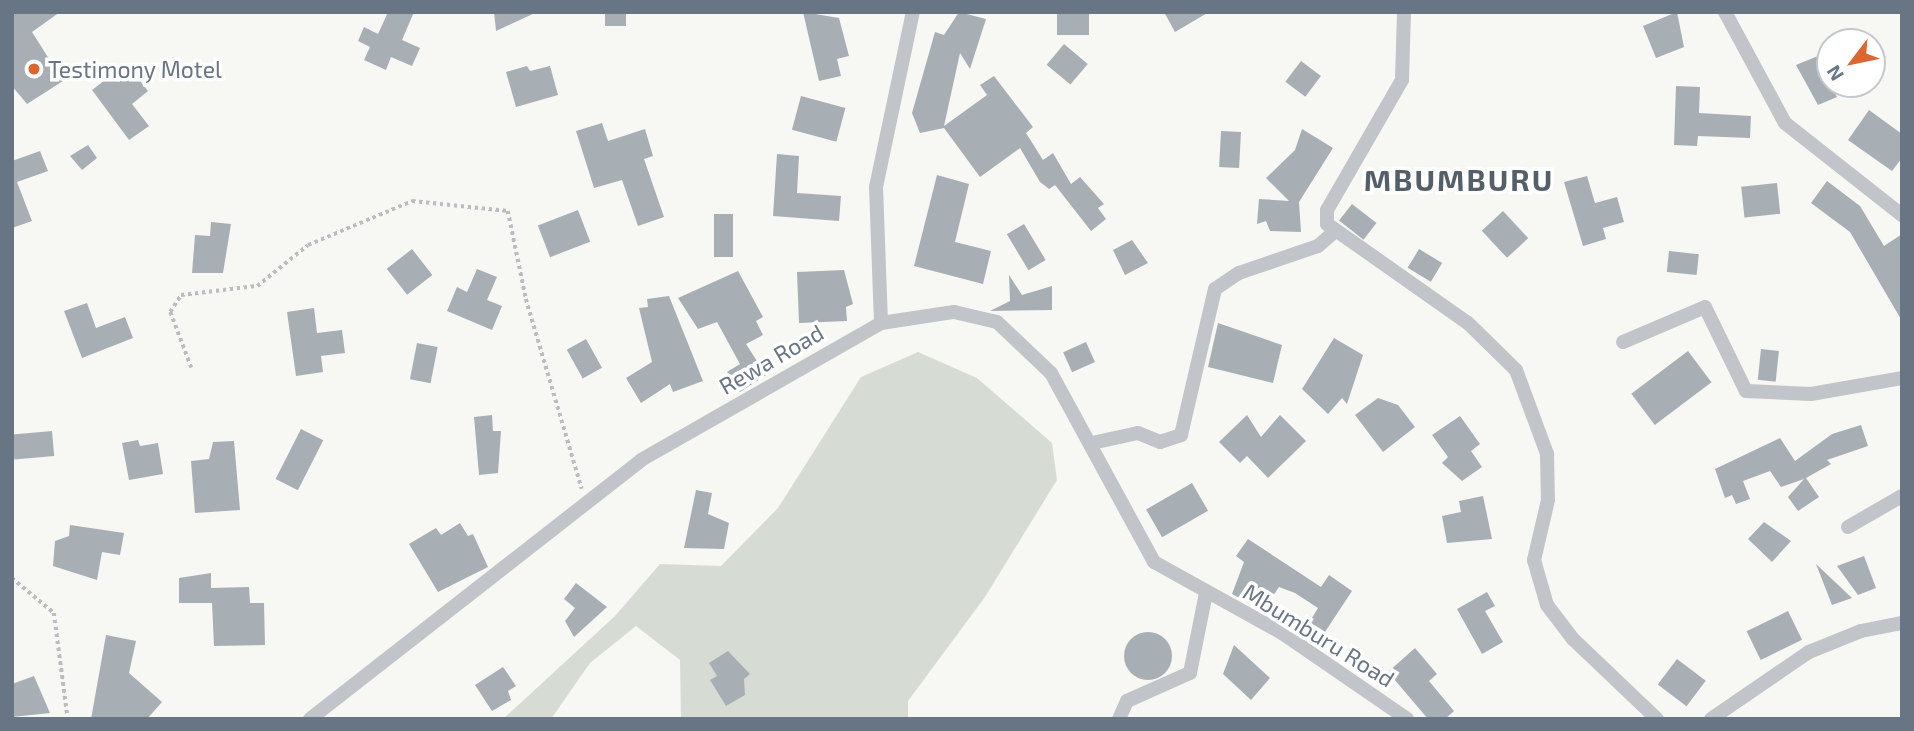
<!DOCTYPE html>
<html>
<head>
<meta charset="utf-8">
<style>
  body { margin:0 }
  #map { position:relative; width:1914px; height:731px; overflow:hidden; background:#f7f7f4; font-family:"Exo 2",sans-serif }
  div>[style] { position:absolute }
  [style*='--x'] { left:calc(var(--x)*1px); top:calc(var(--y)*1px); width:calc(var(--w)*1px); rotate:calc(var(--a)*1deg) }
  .green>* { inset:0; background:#d6dcd4 }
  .building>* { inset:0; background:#a7afb5; transform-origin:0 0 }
  .round { border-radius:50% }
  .path>* { height:3.5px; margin-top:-1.75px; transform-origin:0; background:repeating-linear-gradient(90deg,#bbbdc0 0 3.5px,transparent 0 7px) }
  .street>* { height:14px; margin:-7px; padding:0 7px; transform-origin:7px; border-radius:7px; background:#c1c4c8 }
  .dots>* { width:19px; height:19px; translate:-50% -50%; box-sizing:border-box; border:4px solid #fff; border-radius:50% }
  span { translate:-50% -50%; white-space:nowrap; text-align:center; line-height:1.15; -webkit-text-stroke:7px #fff; paint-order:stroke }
  .poi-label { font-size:23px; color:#677584 }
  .left { translate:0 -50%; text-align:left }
  .street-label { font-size:23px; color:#677584 }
  .district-label { font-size:30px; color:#555f6a; font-weight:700; letter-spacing:2px }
  .frame { position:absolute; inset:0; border:14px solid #677584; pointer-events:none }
  .north { position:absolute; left:1816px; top:28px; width:70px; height:70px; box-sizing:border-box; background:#fff; border:2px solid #c2c8ce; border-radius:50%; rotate:238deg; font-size:19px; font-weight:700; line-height:28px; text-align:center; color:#677584 }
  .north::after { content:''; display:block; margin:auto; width:24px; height:32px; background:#dd652f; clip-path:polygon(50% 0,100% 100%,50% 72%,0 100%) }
</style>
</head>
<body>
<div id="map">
  <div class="green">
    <i style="clip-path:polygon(918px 352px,977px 378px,1052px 443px,1057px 480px,985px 597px,908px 701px,908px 719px,681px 719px,680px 660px,636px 626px,590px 663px,551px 719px,503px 719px,615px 616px,660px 564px,721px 566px,778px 508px,861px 377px)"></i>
  </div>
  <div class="building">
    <i style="clip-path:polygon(12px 12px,60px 12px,32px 32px,63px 81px,27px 104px,12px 86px)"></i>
    <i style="clip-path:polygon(388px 12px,414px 12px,402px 40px,420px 48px,412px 66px,391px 57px,386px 70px,364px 60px,370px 47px,358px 41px,364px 27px,378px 34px)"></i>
    <i style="clip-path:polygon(494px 12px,537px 12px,496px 31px)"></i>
    <i style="left:605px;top:12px;width:21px;height:14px"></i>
    <i style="clip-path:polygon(803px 12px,839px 18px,849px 56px,837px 59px,841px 76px,819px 81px)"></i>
    <i style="clip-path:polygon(959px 12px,986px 19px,970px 69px,960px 53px,944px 126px,987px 95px,980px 85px,994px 76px,1033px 127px,1026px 133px,1043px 160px,1053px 153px,1071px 184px,1080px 177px,1104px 204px,1098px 208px,1106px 219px,1091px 231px,1055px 185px,1049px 189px,1040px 182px,1020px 148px,980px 177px,944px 128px,920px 133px,912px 113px,935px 32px,944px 35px)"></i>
    <i style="left:1057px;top:12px;width:32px;height:23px"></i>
    <i style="clip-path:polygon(1164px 12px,1209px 12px,1175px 32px)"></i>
    <i style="clip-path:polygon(1677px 12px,1684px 47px,1656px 58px,1643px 26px)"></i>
    <i style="left:1064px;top:44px;width:31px;height:27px;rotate:40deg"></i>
    <i style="clip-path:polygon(1830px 51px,1830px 84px,1837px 97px,1818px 105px,1796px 65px)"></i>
    <i style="left:1301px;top:61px;width:25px;height:26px;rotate:37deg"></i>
    <i style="clip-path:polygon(527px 66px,530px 71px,550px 66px,558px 95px,516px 107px,506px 72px)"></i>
    <i style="clip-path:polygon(133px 72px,148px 91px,132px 104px,149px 126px,129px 140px,92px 90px,113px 74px,119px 82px)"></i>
    <i style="clip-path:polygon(1676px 86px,1700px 87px,1699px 113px,1751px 116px,1750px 138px,1698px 136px,1697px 146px,1674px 145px)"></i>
    <i style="left:801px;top:96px;width:46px;height:35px;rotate:15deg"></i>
    <i style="clip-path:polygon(1869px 110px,1902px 134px,1902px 158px,1892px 171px,1848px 140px)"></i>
    <i style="clip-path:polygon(602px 123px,608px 141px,645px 129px,653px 156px,644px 159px,664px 217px,638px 226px,622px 180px,594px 188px,576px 131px)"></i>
    <i style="clip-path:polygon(1302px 129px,1333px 148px,1299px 202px,1301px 232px,1270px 231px,1266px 221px,1257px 224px,1259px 199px,1289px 201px,1266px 178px,1295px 150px)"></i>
    <i style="left:1221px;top:131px;width:20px;height:36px;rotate:3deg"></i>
    <i style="clip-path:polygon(88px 145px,97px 158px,82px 170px,70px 156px)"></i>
    <i style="clip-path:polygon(40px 151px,48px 171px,17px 182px,32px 221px,12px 228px,12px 161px)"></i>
    <i style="clip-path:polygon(777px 154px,799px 156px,797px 193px,841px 196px,839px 221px,773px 216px)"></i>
    <i style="clip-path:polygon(937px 175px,969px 184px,955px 242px,991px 251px,983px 284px,914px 266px)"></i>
    <i style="clip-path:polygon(1587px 176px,1595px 203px,1617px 197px,1624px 222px,1603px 228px,1606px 239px,1583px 246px,1564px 182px)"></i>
    <i style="clip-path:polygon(1827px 181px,1860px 206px,1884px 246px,1902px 234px,1902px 321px,1850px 232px,1811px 203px)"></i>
    <i style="left:1777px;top:183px;width:31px;height:36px;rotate:84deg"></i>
    <i style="left:1352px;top:204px;width:31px;height:21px;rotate:38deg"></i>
    <i style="left:578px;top:210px;width:34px;height:43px;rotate:69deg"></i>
    <i style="left:1503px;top:211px;width:37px;height:29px;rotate:47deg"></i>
    <i style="left:714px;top:214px;width:19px;height:43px"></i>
    <i style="clip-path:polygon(211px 222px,231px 224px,223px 273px,192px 273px,195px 235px,210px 236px)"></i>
    <i style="left:1024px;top:224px;width:42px;height:20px;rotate:59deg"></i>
    <i style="clip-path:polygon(1132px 240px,1148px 263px,1125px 275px,1113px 250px)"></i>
    <i style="left:412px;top:249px;width:33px;height:32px;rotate:52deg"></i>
    <i style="left:1419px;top:249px;width:27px;height:22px;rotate:31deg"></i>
    <i style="left:1669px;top:251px;width:30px;height:21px;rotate:6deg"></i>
    <i style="clip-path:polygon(477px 269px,497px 277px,487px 300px,502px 306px,492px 330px,447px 311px,457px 287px,467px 292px)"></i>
    <i style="clip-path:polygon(844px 270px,853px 304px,846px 307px,847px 321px,799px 323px,797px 272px)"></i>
    <i style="clip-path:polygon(738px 271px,763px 317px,756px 321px,763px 335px,746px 344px,766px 375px,740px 392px,727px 372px,740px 364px,717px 322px,698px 329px,678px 298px)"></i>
    <i style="clip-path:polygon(1009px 275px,1022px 295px,1052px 286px,1052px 310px,990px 311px,1010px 301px)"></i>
    <i style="clip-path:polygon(669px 296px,703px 381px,673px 392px,670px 384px,641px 403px,626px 378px,652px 362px,639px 308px,648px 307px,647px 299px)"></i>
    <i style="clip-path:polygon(87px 303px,96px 328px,125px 317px,133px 338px,82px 358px,64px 311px)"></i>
    <i style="clip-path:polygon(314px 308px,317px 333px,342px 330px,345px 353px,321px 356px,323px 372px,296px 376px,287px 312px)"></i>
    <i style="clip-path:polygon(1218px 323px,1282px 345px,1273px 383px,1208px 367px)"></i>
    <i style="clip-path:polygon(1334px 338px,1363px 355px,1347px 404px,1342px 398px,1328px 414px,1302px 389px)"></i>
    <i style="left:586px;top:339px;width:33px;height:22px;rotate:61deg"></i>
    <i style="left:1086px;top:342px;width:22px;height:25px;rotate:66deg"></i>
    <i style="left:417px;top:343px;width:21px;height:37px;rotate:11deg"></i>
    <i style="left:1761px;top:349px;width:18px;height:31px;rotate:6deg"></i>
    <i style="left:1688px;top:351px;width:39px;height:71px;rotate:53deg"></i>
    <i style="clip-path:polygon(1378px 398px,1398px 405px,1415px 427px,1383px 452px,1355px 415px)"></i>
    <i style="clip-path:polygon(492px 415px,493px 431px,501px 431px,498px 473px,479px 475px,474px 417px)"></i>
    <i style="clip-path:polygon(1247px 415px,1261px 437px,1280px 415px,1306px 441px,1268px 478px,1247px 456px,1240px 463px,1219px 442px)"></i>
    <i style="clip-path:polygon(1460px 416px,1480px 444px,1471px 451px,1482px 467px,1462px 481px,1442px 463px,1448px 457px,1432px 435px)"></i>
    <i style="clip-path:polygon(1861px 425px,1868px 446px,1827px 460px,1831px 464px,1806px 478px,1819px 497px,1798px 511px,1788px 497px,1804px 479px,1781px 487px,1770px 471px,1743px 481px,1750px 499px,1736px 504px,1732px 495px,1725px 498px,1715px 469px,1780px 438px,1795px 461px,1832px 434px)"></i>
    <i style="left:301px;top:429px;width:25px;height:56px;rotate:27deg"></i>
    <i style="left:52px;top:431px;width:25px;height:40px;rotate:85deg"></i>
    <i style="clip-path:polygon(138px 440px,140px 446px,158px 443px,163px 474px,129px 480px,122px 443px)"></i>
    <i style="clip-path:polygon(234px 441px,240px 510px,195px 513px,191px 461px,209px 459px,213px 442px)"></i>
    <i style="left:1192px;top:483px;width:32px;height:53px;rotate:60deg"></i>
    <i style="clip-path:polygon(696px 490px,712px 493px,708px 514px,729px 523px,724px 549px,684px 548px)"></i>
    <i style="clip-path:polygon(1483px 496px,1492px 539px,1447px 543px,1442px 516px,1461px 512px,1459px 501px)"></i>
    <i style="clip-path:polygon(1764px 522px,1791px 541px,1772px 562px,1748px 539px)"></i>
    <i style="clip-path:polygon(460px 523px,468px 536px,473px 534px,488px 567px,438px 592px,409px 544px,436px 528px,441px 535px)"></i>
    <i style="clip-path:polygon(70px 525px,124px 533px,120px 555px,102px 552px,97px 580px,53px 566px,55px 541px,69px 536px)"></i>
    <i style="clip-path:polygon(1248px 539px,1321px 587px,1329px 575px,1352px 591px,1319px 641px,1304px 631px,1318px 608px,1295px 593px,1279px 587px,1263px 611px,1232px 594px,1244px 562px,1236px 556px)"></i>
    <i style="clip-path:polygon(1864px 556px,1876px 588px,1858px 595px,1837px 566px)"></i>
    <i style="clip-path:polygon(1816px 564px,1852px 598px,1832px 605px)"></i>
    <i style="clip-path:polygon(211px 573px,211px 588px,249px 587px,250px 603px,264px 603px,265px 645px,214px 646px,212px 603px,179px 603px,179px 578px)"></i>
    <i style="clip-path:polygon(576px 583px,607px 607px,574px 637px,565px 621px,575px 608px,564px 599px)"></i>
    <i style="clip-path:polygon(1487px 592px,1495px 606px,1485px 611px,1503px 642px,1482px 654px,1457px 609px)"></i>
    <i style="left:1788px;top:611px;width:32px;height:46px;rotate:64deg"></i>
    <i class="round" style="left:1124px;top:632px;width:48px;height:48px"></i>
    <i style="clip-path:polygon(106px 635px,136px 641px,129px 673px,162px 702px,147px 719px,91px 719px)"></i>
    <i style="clip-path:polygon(1234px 645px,1270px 678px,1251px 700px,1223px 674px)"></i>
    <i style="clip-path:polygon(1415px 648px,1437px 674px,1429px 681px,1454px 711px,1445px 719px,1428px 719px,1388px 672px)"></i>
    <i style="clip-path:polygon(728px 651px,750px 674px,744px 679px,745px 695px,726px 706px,710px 680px,717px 676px,709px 663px)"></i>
    <i style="left:1677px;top:659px;width:36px;height:32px;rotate:37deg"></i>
    <i style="clip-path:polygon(503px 667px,516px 686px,508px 691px,511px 700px,492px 711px,475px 685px)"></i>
    <i style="clip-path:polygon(34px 676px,50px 713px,12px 717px,12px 684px)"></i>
  </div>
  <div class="path">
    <i style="--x:191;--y:368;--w:60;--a:-110.6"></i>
    <i style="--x:170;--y:312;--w:20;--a:-57"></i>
    <i style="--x:181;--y:295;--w:77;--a:-6.8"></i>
    <i style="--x:257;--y:286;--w:65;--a:-38.8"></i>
    <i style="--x:308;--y:245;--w:113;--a:-22.9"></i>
    <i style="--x:412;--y:201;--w:97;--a:5.9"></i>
    <i style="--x:508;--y:211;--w:90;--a:78.4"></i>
    <i style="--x:526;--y:299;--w:198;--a:73.6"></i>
    <i style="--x:12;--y:578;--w:55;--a:39.8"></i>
    <i style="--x:54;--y:613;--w:107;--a:82.5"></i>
  </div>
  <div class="street">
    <i style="--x:1404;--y:12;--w:68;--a:91.7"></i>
    <i style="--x:1402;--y:80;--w:150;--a:120"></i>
    <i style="--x:1327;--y:210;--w:14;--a:90"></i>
    <i style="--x:1327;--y:224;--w:172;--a:35.1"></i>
    <i style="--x:1468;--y:323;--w:67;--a:44.4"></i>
    <i style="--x:1516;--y:370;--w:90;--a:69.7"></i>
    <i style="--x:1547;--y:454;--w:46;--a:88.8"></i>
    <i style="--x:1548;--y:500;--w:62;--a:103.1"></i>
    <i style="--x:1534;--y:560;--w:47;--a:73.9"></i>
    <i style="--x:1547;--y:605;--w:43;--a:52.6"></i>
    <i style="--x:1573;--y:639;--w:116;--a:43.6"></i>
    <i style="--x:1725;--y:12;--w:126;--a:61.6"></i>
    <i style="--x:1785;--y:123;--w:149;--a:38.2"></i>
    <i style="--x:881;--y:323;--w:136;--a:-92.1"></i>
    <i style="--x:876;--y:187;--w:179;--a:-78.1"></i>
    <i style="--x:1623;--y:342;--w:89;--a:-23.1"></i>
    <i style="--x:1705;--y:307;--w:93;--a:64"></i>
    <i style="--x:1746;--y:391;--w:65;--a:2.6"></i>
    <i style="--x:1811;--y:394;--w:92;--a:-10"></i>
    <i style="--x:1092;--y:443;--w:47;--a:-12.3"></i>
    <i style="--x:1138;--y:433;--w:24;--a:22"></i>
    <i style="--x:1160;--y:442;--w:22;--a:-18"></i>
    <i style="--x:1181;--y:435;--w:150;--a:-76.9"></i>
    <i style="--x:1215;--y:289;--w:29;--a:-34"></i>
    <i style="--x:1239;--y:273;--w:83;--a:-18.9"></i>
    <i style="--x:1318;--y:246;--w:21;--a:-41"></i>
    <i style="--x:1848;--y:527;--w:62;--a:-29.9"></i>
    <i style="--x:310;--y:719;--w:420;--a:-38"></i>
    <i style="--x:641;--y:460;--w:276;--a:-29.7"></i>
    <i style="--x:881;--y:323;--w:74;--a:-8.6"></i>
    <i style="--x:954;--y:312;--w:44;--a:13.1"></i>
    <i style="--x:997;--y:322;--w:74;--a:43.4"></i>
    <i style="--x:1051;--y:373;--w:215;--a:61.4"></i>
    <i style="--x:1154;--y:562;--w:146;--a:29"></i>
    <i style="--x:1282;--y:633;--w:152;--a:34.5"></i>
    <i style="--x:1119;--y:719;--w:20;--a:-66"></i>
    <i style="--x:1127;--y:701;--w:69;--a:-24"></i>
    <i style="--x:1190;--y:673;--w:82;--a:-78.7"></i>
    <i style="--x:1711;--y:719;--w:119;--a:-34.4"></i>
    <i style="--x:1809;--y:652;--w:56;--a:-22"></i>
    <i style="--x:1861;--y:631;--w:42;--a:-11"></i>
  </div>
  <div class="dots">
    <i style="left:34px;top:69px;background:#dd652f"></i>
  </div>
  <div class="poi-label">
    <span class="left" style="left:48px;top:69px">Testimony Motel</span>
  </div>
  <div class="street-label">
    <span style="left:771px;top:359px;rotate:-30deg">Rewa Road</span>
    <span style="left:1319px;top:635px;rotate:32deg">Mbumburu Road</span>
  </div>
  <div class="district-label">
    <span style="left:1459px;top:179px">MBUMBURU</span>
  </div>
  <div class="frame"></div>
  <div class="north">N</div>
</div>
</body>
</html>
